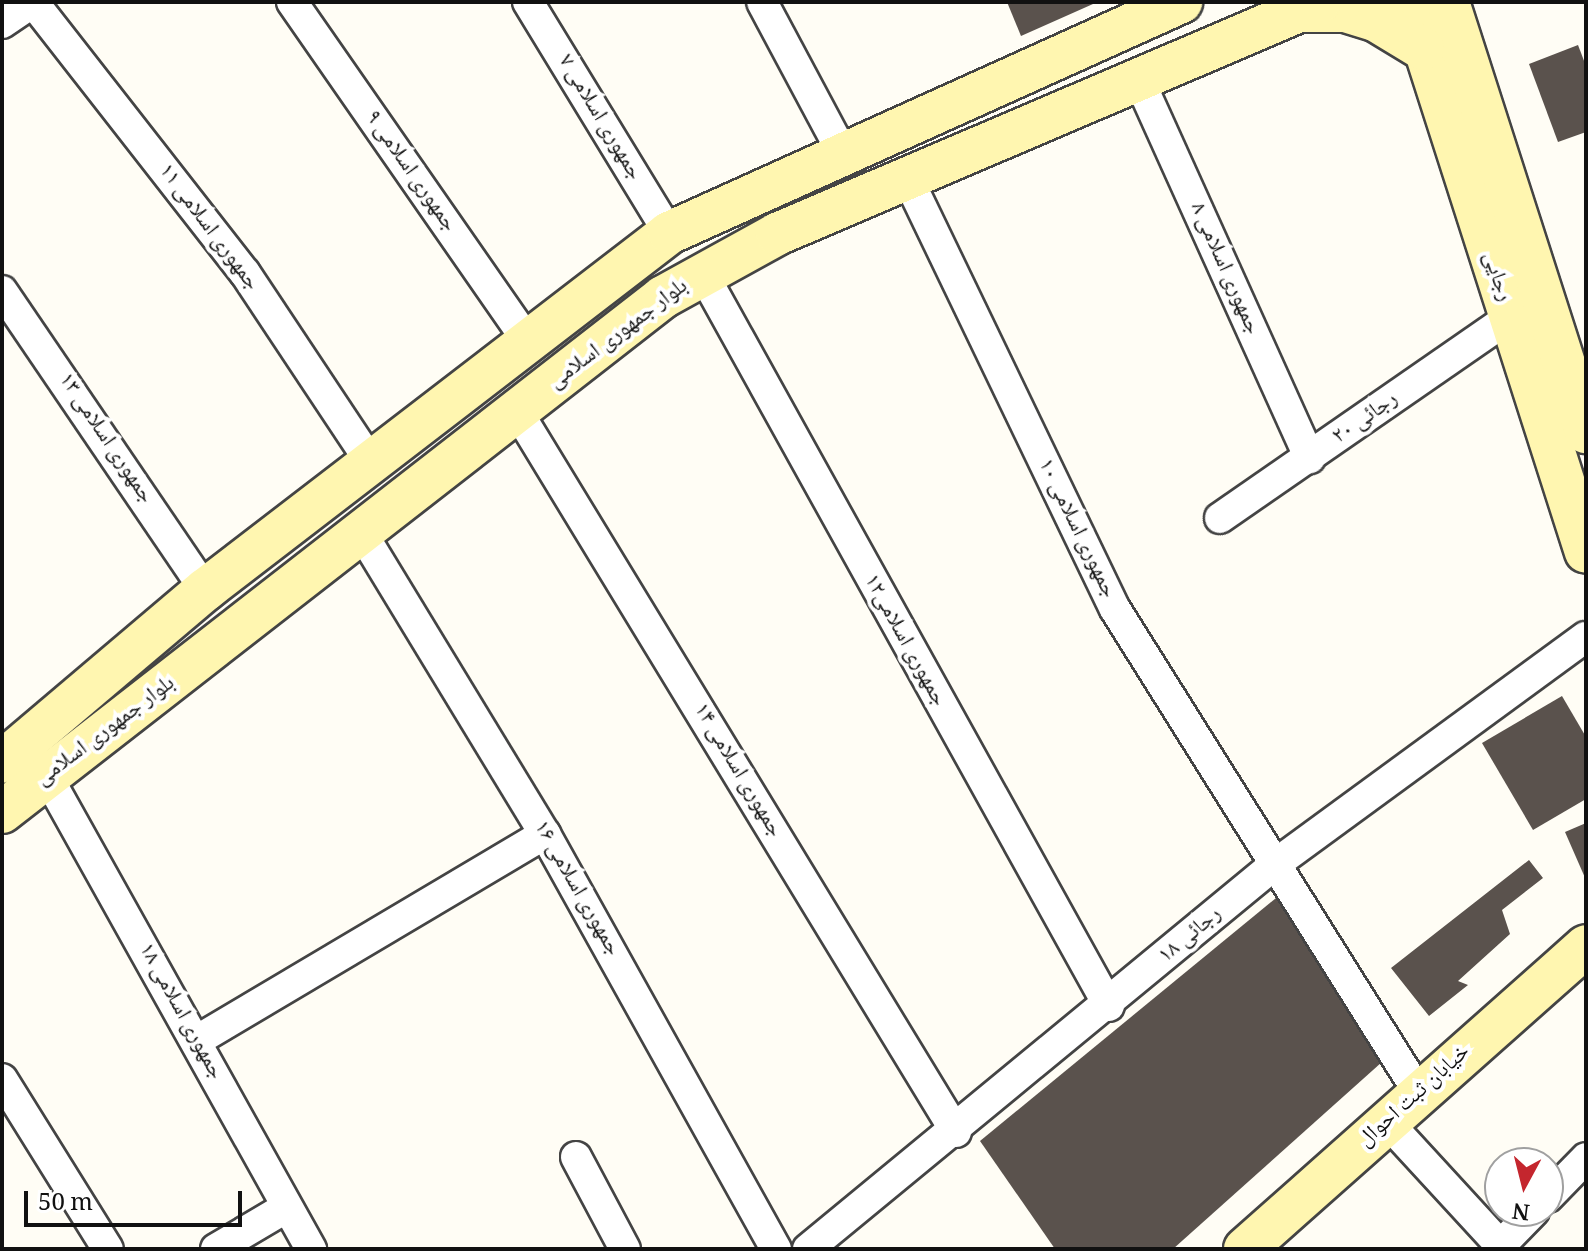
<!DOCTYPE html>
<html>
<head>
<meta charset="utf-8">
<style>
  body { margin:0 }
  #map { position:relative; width:1588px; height:1251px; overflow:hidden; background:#fffdf5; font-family:Georgia,"Noto Naskh Arabic",serif }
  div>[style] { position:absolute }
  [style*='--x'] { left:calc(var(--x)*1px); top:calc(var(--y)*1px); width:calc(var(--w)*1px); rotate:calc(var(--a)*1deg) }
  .building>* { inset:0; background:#5a524d }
  .roads { filter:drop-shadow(2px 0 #444) drop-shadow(-2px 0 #444) drop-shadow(0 2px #444) drop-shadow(0 -2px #444) }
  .street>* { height:30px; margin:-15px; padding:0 15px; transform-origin:15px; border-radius:15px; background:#fff }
  .secondary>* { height:42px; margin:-21px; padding:0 21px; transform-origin:21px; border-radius:21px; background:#fff6b0 }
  span { translate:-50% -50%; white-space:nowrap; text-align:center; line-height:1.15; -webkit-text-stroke:8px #fff; paint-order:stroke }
  .street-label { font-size:22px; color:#111 }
  .frame { position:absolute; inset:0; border:4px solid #111; pointer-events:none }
  .north { position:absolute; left:1484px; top:1147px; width:80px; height:80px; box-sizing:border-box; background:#fff; border:2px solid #a0a0a0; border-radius:50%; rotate:187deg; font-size:22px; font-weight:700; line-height:32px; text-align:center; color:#111 }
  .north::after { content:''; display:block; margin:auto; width:28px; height:36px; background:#c4262e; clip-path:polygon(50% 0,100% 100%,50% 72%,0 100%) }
  .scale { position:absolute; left:24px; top:1191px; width:218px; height:36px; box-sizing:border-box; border:4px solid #111; border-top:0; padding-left:10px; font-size:24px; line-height:28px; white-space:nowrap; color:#111; -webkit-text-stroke:6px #fff; paint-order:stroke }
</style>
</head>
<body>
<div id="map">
  <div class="building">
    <i style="clip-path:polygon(1007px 2px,1092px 2px,1093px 4px,1021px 36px)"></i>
    <i style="clip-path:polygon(1578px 45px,1586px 66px,1586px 132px,1558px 142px,1529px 64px)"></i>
    <i style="clip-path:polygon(1562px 696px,1586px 737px,1586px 799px,1533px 830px,1482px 743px)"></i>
    <i style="clip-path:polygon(1586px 823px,1586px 880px,1565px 832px)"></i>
    <i style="clip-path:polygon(1529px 860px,1543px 878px,1502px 910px,1510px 934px,1458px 981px,1468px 985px,1429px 1016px,1391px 968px)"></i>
    <i style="clip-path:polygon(1276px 898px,1382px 1062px,1173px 1249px,1055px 1249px,980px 1141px)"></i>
  </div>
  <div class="roads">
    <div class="street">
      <i style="--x:33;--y:2;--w:344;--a:52"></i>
      <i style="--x:245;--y:273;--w:228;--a:56.4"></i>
      <i style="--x:292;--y:2;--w:413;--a:55.2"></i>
      <i style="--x:528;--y:2;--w:271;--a:58.6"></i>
      <i style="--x:762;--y:2;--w:170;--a:61.9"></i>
      <i style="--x:2;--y:23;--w:37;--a:-34"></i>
      <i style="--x:1139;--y:80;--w:415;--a:65.7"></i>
      <i style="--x:907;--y:177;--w:479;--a:64.3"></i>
      <i style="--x:1115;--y:609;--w:572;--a:57.87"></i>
      <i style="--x:703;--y:274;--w:837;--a:60.99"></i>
      <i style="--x:2;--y:291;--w:361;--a:55.8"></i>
      <i style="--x:517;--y:411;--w:844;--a:58.66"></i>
      <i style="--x:1220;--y:518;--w:351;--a:-34.7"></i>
      <i style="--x:363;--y:535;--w:350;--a:58.7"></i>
      <i style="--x:545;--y:834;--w:475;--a:60.9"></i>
      <i style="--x:47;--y:776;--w:542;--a:60.83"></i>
      <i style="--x:196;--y:1041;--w:406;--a:-30.7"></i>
      <i style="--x:2;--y:1079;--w:200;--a:58.1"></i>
      <i style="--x:1388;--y:1123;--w:171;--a:47.4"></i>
      <i style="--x:576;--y:1157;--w:104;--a:62"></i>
      <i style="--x:1548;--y:1197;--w:54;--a:-45.7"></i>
      <i style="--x:216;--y:1249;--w:82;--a:-30.6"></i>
      <i style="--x:808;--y:1249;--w:604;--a:-39.49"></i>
      <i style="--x:1274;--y:865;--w:386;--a:-36.2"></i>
      <i style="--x:1497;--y:1249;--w:53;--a:-45.8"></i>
    </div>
    <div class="secondary">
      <i style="--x:1410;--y:2;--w:577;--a:72.26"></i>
      <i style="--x:1448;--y:2;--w:452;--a:72.2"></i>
      <i style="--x:1300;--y:11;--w:45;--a:0"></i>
      <i style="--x:1345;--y:11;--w:34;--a:17"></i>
      <i style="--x:1377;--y:21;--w:54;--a:31.3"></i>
      <i style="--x:2;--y:762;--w:266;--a:-40.3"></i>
      <i style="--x:205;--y:590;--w:585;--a:-37.57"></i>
      <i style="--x:669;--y:233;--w:562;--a:-24.28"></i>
      <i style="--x:2;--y:812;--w:838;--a:-37.92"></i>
      <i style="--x:663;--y:297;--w:130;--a:-28.9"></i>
      <i style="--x:777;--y:234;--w:590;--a:-23.13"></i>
      <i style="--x:1245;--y:1249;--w:456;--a:-41.6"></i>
    </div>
  </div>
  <div class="street-label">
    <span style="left:599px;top:118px;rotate:59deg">جمهوری اسلامی ۷</span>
    <span style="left:410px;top:172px;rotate:55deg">جمهوری اسلامی ۹</span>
    <span style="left:208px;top:228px;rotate:53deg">جمهوری اسلامی ۱۱</span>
    <span style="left:1224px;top:269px;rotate:66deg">جمهوری اسلامی ۸</span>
    <span style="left:1496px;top:277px;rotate:72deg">رجایی</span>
    <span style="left:619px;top:335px;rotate:-37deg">بلوار جمهوری اسلامی</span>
    <span style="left:1366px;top:419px;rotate:-35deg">رجائی ۲۰</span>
    <span style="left:105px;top:439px;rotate:56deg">جمهوری اسلامی ۱۳</span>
    <span style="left:1076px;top:529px;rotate:64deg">جمهوری اسلامی ۱۰</span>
    <span style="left:904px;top:641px;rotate:61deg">جمهوری اسلامی۱۲</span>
    <span style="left:106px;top:732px;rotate:-37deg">بلوار جمهوری اسلامی</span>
    <span style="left:737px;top:771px;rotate:59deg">جمهوری اسلامی ۱۴</span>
    <span style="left:576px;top:889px;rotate:60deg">جمهوری اسلامی ۱۶</span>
    <span style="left:1191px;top:936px;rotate:-40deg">رجائی ۱۸</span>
    <span style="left:180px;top:1012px;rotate:61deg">جمهوری اسلامی ۱۸</span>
    <span style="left:1415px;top:1097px;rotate:-42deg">خیابان ثبت احوال</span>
  </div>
  <div class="frame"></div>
  <div class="north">N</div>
  <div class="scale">50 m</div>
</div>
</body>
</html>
